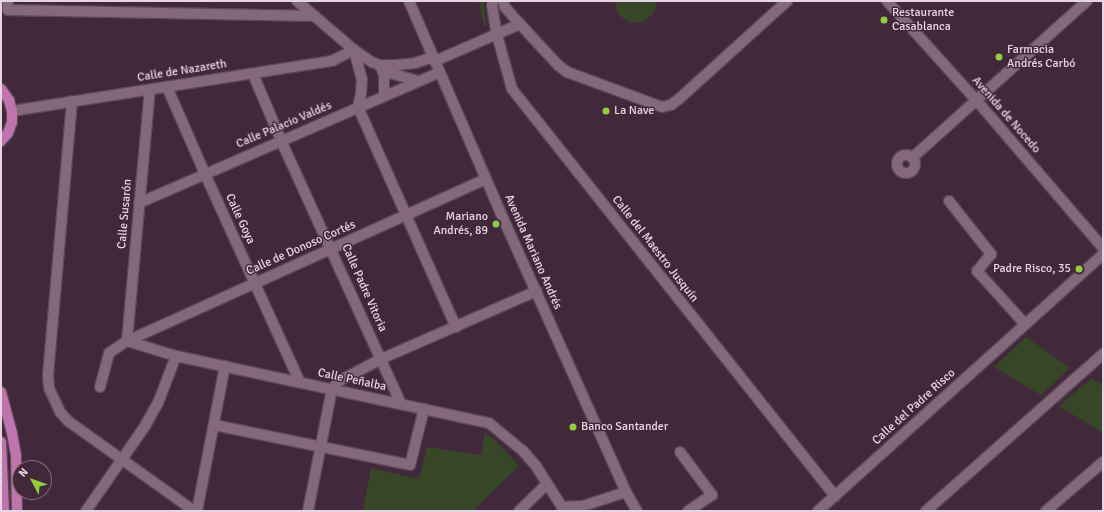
<!DOCTYPE html>
<html>
<head>
<meta charset="utf-8">
<style>
  body { margin:0 }
  #map { position:relative; width:1104px; height:512px; overflow:hidden; background:#41293b; font-family:Signika,sans-serif }
  div>[style] { position:absolute }
  [style*='--x'] { left:calc(var(--x)*1px); top:calc(var(--y)*1px); width:calc(var(--w)*1px); rotate:calc(var(--a)*1deg) }
  .green>* { inset:0; background:#374626 }
  .roads { filter:drop-shadow(1px 0 #5c4857) drop-shadow(-1px 0 #5c4857) drop-shadow(0 1px #5c4857) drop-shadow(0 -1px #5c4857) }
  .street>* { height:10px; margin:-5px; padding:0 5px; transform-origin:5px; border-radius:5px; background:#84697d }
  .street>.ring { margin:-5px; padding:0; box-sizing:content-box; background:none; border:10px solid #84697d; border-radius:50% }
  .secondary>* { height:10px; margin:-5px; padding:0 5px; transform-origin:5px; border-radius:5px; background:#84697d }
  .primary>* { height:10px; margin:-5px; padding:0 5px; transform-origin:5px; border-radius:5px; background:#c074ae }
  .dots>* { width:11px; height:11px; translate:-50% -50%; box-sizing:border-box; border:2px solid #41293b; border-radius:50% }
  span { translate:-50% -50%; white-space:nowrap; text-align:center; line-height:1.15; -webkit-text-stroke:3px #41293b; paint-order:stroke }
  .poi-label { font-size:12px; color:#e6d6e1 }
  .left { translate:0 -50%; text-align:left }
  .right { translate:-100% -50%; text-align:right }
  .street-label { font-size:12px; color:#e6d6e1 }
  .frame { position:absolute; inset:0; border:2px solid #e6d6e1; pointer-events:none }
  .north { position:absolute; left:12px; top:460px; width:40px; height:40px; box-sizing:border-box; background:#41293b; border:1px solid #836e7d; border-radius:50%; rotate:311deg; font-size:11px; font-weight:700; line-height:16px; text-align:center; color:#e6d6e1 }
  .north::after { content:''; display:block; margin:auto; width:14px; height:18px; background:#93cd3e; clip-path:polygon(50% 0,100% 100%,50% 72%,0 100%) }
</style>
</head>
<body>
<div id="map">
  <div class="green">
    <i style="clip-path:polygon(479px 1px,484px 1px,486px 25px,484px 26px)"></i>
    <i style="clip-path:polygon(615px 1px,656px 1px,656px 7px,654px 13px,643px 22px,630px 23px,619px 15px,616px 9px)"></i>
    <i style="clip-path:polygon(1026px 337px,1070px 368px,1041px 395px,994px 367px)"></i>
    <i style="clip-path:polygon(1092px 378px,1103px 385px,1103px 433px,1059px 406px)"></i>
    <i style="clip-path:polygon(485px 433px,494px 439px,519px 466px,473px 511px,363px 511px,371px 468px,419px 479px,427px 447px,481px 455px)"></i>
  </div>
  <div class="roads">
    <div class="street">
      <i style="--x:8;--y:1;--w:9;--a:90"></i>
      <i style="--x:8;--y:10;--w:307;--a:1.1"></i>
      <i style="--x:297;--y:1;--w:75;--a:40.7"></i>
      <i style="--x:354;--y:50;--w:22;--a:34"></i>
      <i style="--x:372;--y:62;--w:8;--a:23"></i>
      <i style="--x:379;--y:65;--w:18;--a:0"></i>
      <i style="--x:397;--y:65;--w:18;--a:-6"></i>
      <i style="--x:415;--y:63;--w:19;--a:-18"></i>
      <i style="--x:493;--y:1;--w:4;--a:104"></i>
      <i style="--x:492;--y:5;--w:30;--a:81"></i>
      <i style="--x:497;--y:35;--w:56;--a:74.5"></i>
      <i style="--x:512;--y:89;--w:520;--a:51.56"></i>
      <i style="--x:503;--y:1;--w:6;--a:72"></i>
      <i style="--x:505;--y:7;--w:23;--a:49"></i>
      <i style="--x:520;--y:24;--w:56;--a:47.2"></i>
      <i style="--x:558;--y:65;--w:11;--a:38"></i>
      <i style="--x:567;--y:72;--w:101;--a:20.2"></i>
      <i style="--x:662;--y:107;--w:9;--a:-13"></i>
      <i style="--x:671;--y:105;--w:10;--a:-37"></i>
      <i style="--x:679;--y:99;--w:146;--a:-42.2"></i>
      <i style="--x:887;--y:1;--w:135;--a:48"></i>
      <i style="--x:977;--y:101;--w:194;--a:49.4"></i>
      <i style="--x:354;--y:50;--w:30;--a:75"></i>
      <i style="--x:362;--y:79;--w:15;--a:94"></i>
      <i style="--x:361;--y:94;--w:13;--a:103"></i>
      <i style="--x:358;--y:107;--w:241;--a:66"></i>
      <i style="--x:435;--y:61;--w:93;--a:-23.5"></i>
      <i style="--x:379;--y:65;--w:14;--a:36"></i>
      <i style="--x:390;--y:73;--w:29;--a:16"></i>
      <i style="--x:380;--y:65;--w:11;--a:68"></i>
      <i style="--x:384;--y:75;--w:21;--a:90"></i>
      <i style="--x:253;--y:74;--w:79;--a:67"></i>
      <i style="--x:284;--y:147;--w:282;--a:65.5"></i>
      <i style="--x:167;--y:87;--w:95;--a:66.4"></i>
      <i style="--x:205;--y:174;--w:229;--a:65.5"></i>
      <i style="--x:72;--y:101;--w:274;--a:95"></i>
      <i style="--x:48;--y:374;--w:14;--a:86"></i>
      <i style="--x:49;--y:388;--w:26;--a:65"></i>
      <i style="--x:60;--y:412;--w:12;--a:48"></i>
      <i style="--x:68;--y:421;--w:155;--a:35.5"></i>
      <i style="--x:12;--y:111;--w:324;--a:-8.9"></i>
      <i style="--x:332;--y:61;--w:25;--a:-27"></i>
      <i class="ring" style="left:897px;top:155px;width:8px;height:8px"></i>
      <i style="--x:912;--y:158;--w:235;--a:-41.9"></i>
      <i style="--x:949;--y:201;--w:68;--a:51.6"></i>
      <i style="--x:991;--y:254;--w:22;--a:129"></i>
      <i style="--x:977;--y:271;--w:72;--a:47.8"></i>
      <i style="--x:139;--y:203;--w:328;--a:-23.5"></i>
      <i style="--x:127;--y:341;--w:51;--a:17"></i>
      <i style="--x:176;--y:356;--w:320;--a:12.1"></i>
      <i style="--x:489;--y:423;--w:44;--a:39.5"></i>
      <i style="--x:523;--y:451;--w:20;--a:49"></i>
      <i style="--x:536;--y:466;--w:49;--a:57.6"></i>
      <i style="--x:562;--y:507;--w:21;--a:-3"></i>
      <i style="--x:583;--y:506;--w:45;--a:-18"></i>
      <i style="--x:127;--y:341;--w:252;--a:-84.8"></i>
      <i style="--x:100;--y:387;--w:35;--a:-75"></i>
      <i style="--x:109;--y:353;--w:22;--a:-34"></i>
      <i style="--x:127;--y:341;--w:394;--a:-24.3"></i>
      <i style="--x:214;--y:425;--w:200;--a:11.5"></i>
      <i style="--x:410;--y:465;--w:58;--a:-76"></i>
      <i style="--x:680;--y:452;--w:54;--a:53.3"></i>
      <i style="--x:712;--y:495;--w:29;--a:146"></i>
      <i style="--x:86;--y:511;--w:103;--a:-55.2"></i>
      <i style="--x:145;--y:426;--w:26;--a:-61"></i>
      <i style="--x:158;--y:403;--w:50;--a:-69"></i>
      <i style="--x:197;--y:511;--w:148;--a:-79.1"></i>
      <i style="--x:308;--y:511;--w:124;--a:-78.9"></i>
      <i style="--x:332;--y:389;--w:11;--a:-49"></i>
      <i style="--x:339;--y:381;--w:47;--a:-27.6"></i>
      <i style="--x:381;--y:359;--w:170;--a:-23.6"></i>
      <i style="--x:519;--y:511;--w:39;--a:-44"></i>
      <i style="--x:818;--y:511;--w:384;--a:-42"></i>
      <i style="--x:926;--y:511;--w:237;--a:-41.6"></i>
      <i style="--x:1046;--y:511;--w:75;--a:-40.7"></i>
    </div>
    <div class="secondary">
      <i style="--x:409;--y:1;--w:234;--a:66.6"></i>
      <i style="--x:502;--y:216;--w:303;--a:65.8"></i>
      <i style="--x:626;--y:492;--w:22;--a:60"></i>
    </div>
    <div class="primary">
      <i style="--x:1;--y:89;--w:14;--a:54"></i>
      <i style="--x:9;--y:100;--w:11;--a:75"></i>
      <i style="--x:12;--y:111;--w:11;--a:90"></i>
      <i style="--x:12;--y:122;--w:12;--a:110"></i>
      <i style="--x:8;--y:133;--w:11;--a:131"></i>
      <i style="--x:1;--y:392;--w:42;--a:75"></i>
      <i style="--x:12;--y:433;--w:22;--a:80"></i>
      <i style="--x:16;--y:455;--w:56;--a:89"></i>
      <i style="--x:1;--y:442;--w:69;--a:87.5"></i>
    </div>
  </div>
  <div class="dots">
    <i style="left:884px;top:20px;background:#93cd3e"></i>
    <i style="left:999px;top:57px;background:#93cd3e"></i>
    <i style="left:606px;top:111px;background:#93cd3e"></i>
    <i style="left:496px;top:224px;background:#93cd3e"></i>
    <i style="left:1079px;top:269px;background:#93cd3e"></i>
    <i style="left:573px;top:427px;background:#93cd3e"></i>
  </div>
  <div class="poi-label">
    <span class="left" style="left:892px;top:20px">Restaurante<br>Casablanca</span>
    <span class="left" style="left:1007px;top:57px">Farmacia<br>Andrés Carbó</span>
    <span class="left" style="left:614px;top:111px">La Nave</span>
    <span class="right" style="left:488px;top:224px">Mariano<br>Andrés, 89</span>
    <span class="right" style="left:1071px;top:269px">Padre Risco, 35</span>
    <span class="left" style="left:581px;top:427px">Banco Santander</span>
  </div>
  <div class="street-label">
    <span style="left:182px;top:71px;rotate:-9deg">Calle de Nazareth</span>
    <span style="left:1006px;top:115px;rotate:49deg">Avenida de Nocedo</span>
    <span style="left:284px;top:125px;rotate:-23deg">Calle Palacio Valdés</span>
    <span style="left:125px;top:214px;rotate:-85deg">Calle Susarón</span>
    <span style="left:240px;top:219px;rotate:65deg">Calle Goya</span>
    <span style="left:301px;top:248px;rotate:-24deg">Calle de Donoso Cortés</span>
    <span style="left:655px;top:249px;rotate:52deg">Calle del Maestro Jusquín</span>
    <span style="left:533px;top:252px;rotate:66deg">Avenida Mariano Andrés</span>
    <span style="left:364px;top:288px;rotate:66deg">Calle Padre Vitoria</span>
    <span style="left:352px;top:380px;rotate:12deg">Calle Peñalba</span>
    <span style="left:914px;top:407px;rotate:-42deg">Calle del Padre Risco</span>
  </div>
  <div class="frame"></div>
  <div class="north">N</div>
</div>
</body>
</html>
